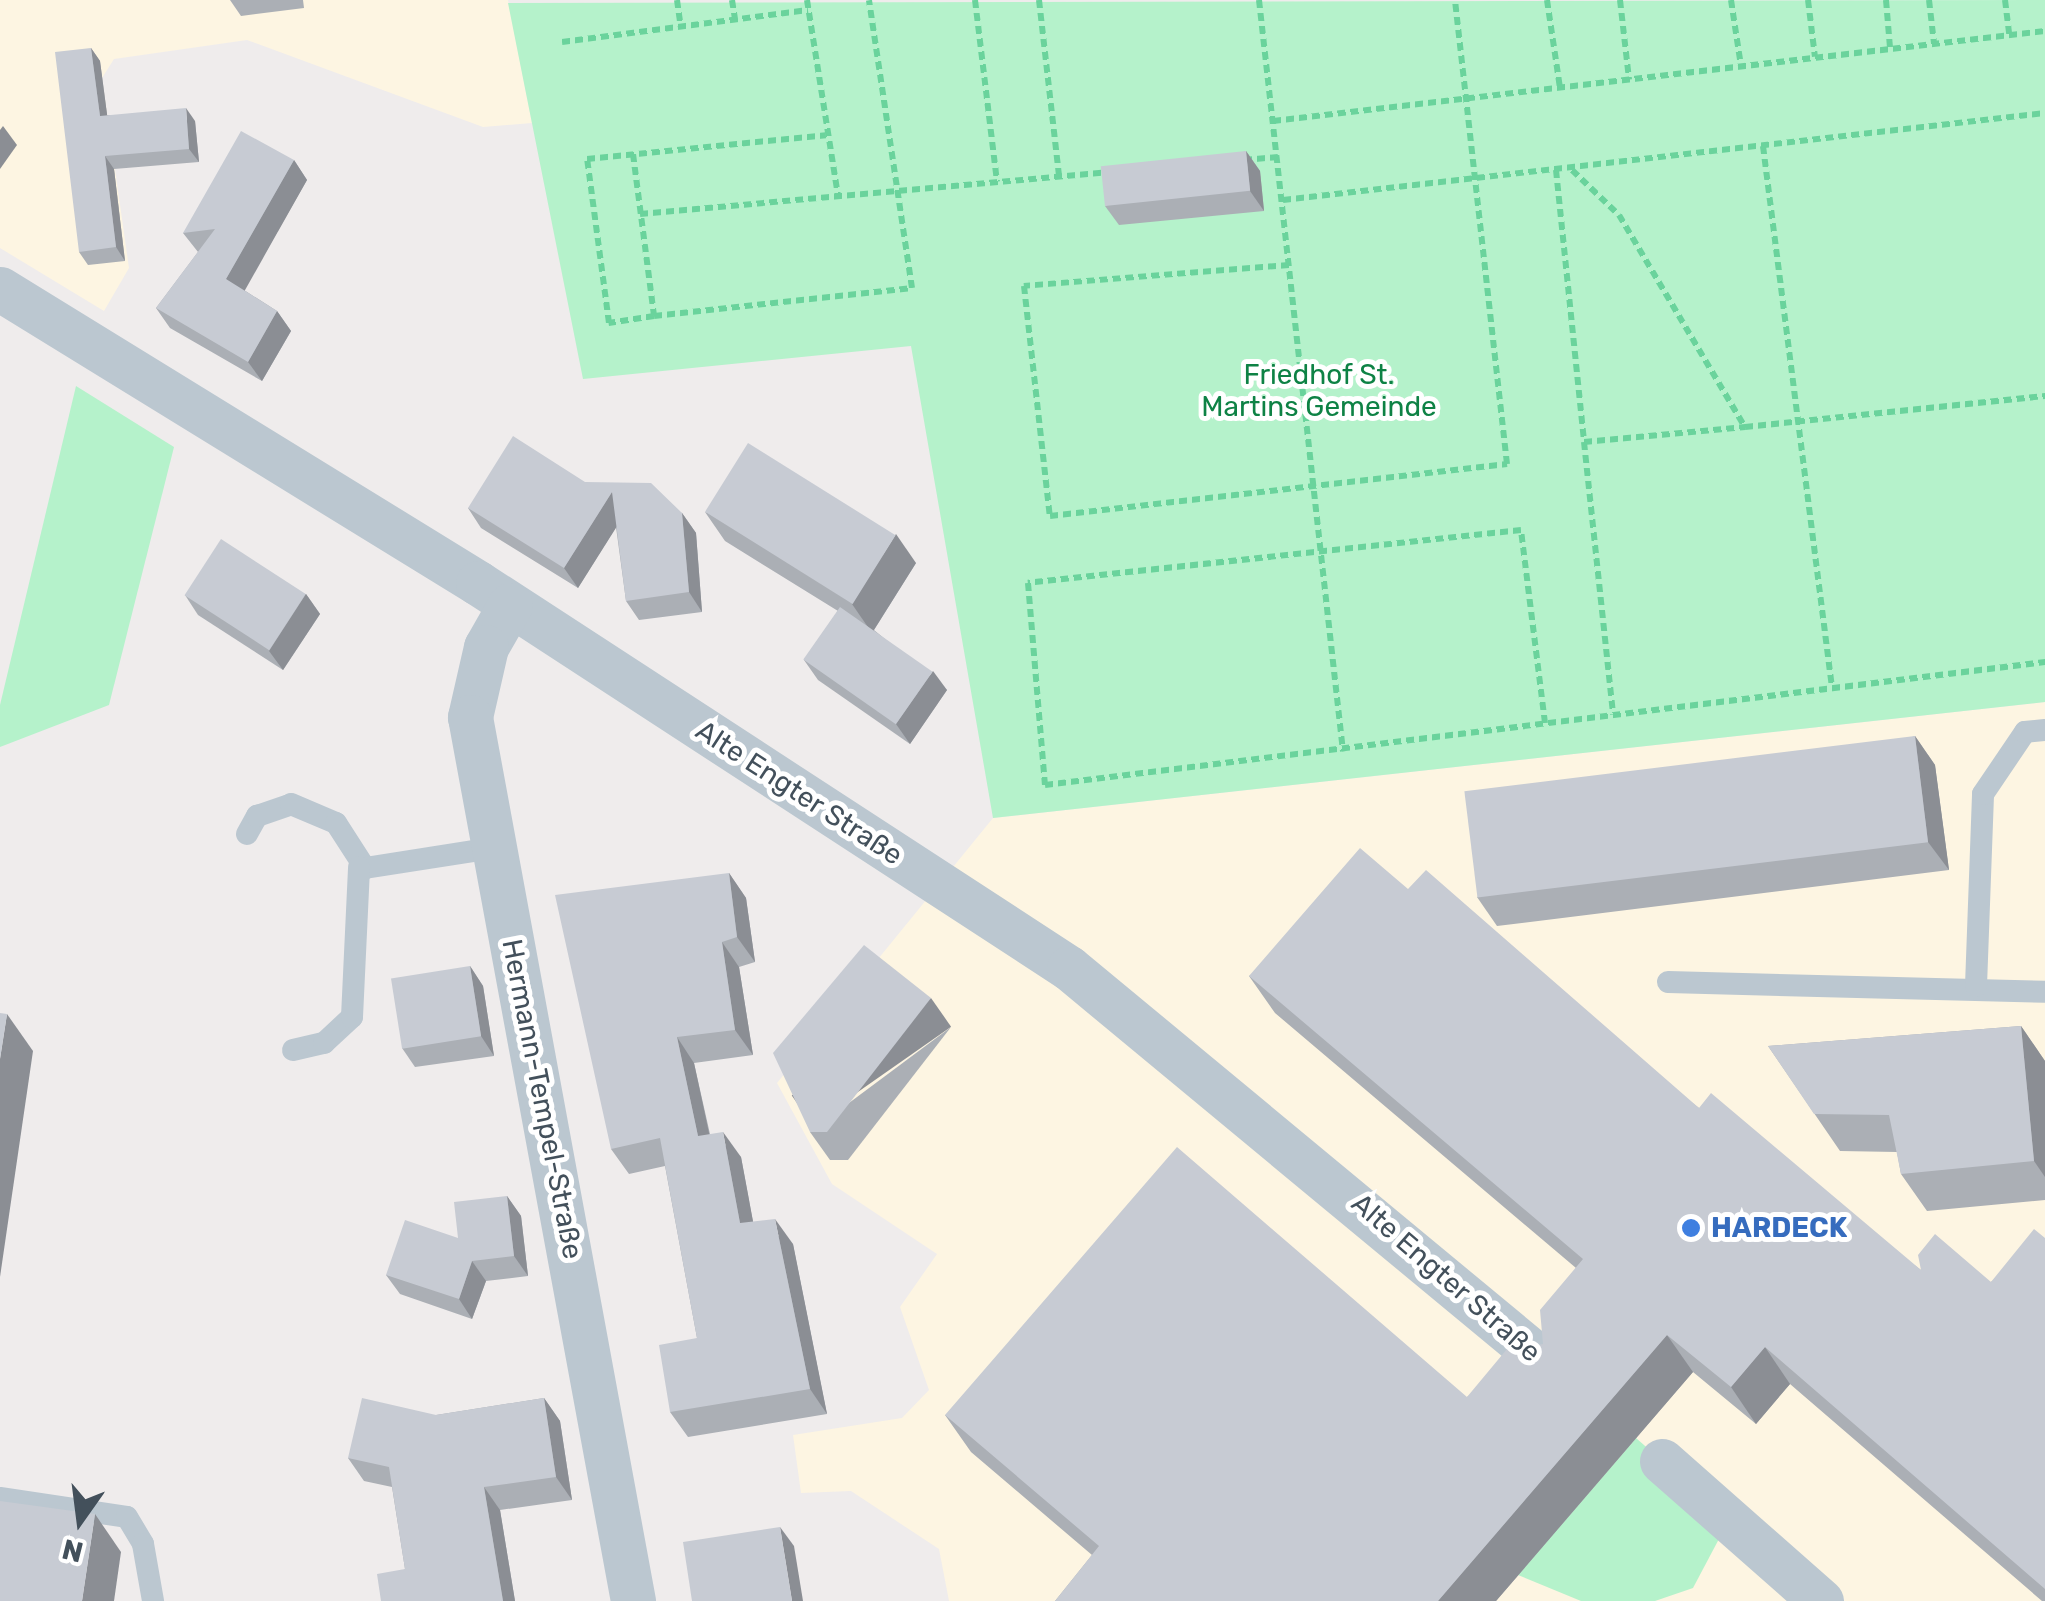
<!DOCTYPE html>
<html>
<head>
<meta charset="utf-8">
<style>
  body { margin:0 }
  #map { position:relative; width:2045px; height:1601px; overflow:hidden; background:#efecec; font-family:Rubik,sans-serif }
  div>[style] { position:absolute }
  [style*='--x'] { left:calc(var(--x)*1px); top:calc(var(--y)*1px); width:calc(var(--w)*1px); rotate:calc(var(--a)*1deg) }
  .commercial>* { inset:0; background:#fdf5e2 }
  .green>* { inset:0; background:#b5f2cb }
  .path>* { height:6px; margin-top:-3px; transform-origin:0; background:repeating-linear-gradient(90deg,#6ad39c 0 8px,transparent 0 13px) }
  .service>* { height:22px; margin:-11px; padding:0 11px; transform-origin:11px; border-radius:11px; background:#bbc7d0 }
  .minor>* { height:45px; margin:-22.5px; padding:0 22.5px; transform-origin:22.5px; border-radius:22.5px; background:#bbc7d0 }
  .wall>* { inset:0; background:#abafb5 }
  .shaded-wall>* { inset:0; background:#8b8e94; transform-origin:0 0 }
  .building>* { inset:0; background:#c7cbd3; transform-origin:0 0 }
  .dots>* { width:28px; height:28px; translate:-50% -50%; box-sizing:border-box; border:5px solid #fff; border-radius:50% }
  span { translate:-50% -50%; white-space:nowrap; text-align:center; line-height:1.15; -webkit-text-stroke:10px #fff; paint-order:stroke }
  .park-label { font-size:28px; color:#0e8245 }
  .street-label { font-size:28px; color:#43505b }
  .shop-label { font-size:28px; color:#366cbe; font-weight:700 }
  .left { translate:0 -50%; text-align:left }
  .north { position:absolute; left:30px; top:1471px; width:100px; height:100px; -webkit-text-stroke:8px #fff; paint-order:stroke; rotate:194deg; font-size:28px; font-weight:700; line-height:40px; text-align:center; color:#43505b }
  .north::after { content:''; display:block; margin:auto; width:35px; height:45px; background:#43505b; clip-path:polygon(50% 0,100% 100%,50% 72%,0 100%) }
</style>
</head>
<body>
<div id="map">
  <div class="commercial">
    <i style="clip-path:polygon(0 0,508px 0,532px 123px,483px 127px,247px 40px,114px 59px,102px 78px,129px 268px,104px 311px,0 248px)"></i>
    <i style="clip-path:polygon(2045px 702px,2045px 1601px,949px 1601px,939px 1549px,851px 1491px,801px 1493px,793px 1435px,902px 1418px,929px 1390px,900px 1307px,937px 1254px,832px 1184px,777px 1083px,993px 818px)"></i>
  </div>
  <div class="green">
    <i style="clip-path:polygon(2045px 0,2045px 702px,993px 818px,911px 346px,583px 379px,508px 3px)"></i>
    <i style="clip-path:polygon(76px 386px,174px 447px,109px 705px,0 747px,0 705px)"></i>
    <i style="clip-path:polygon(1636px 1438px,1729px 1520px,1693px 1588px,1655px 1601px,1581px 1601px,1518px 1575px)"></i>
  </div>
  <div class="path">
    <i style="--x:677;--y:0;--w:27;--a:82"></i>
    <i style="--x:732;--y:0;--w:20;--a:81"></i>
    <i style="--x:807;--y:0;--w:198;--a:81"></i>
    <i style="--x:975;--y:0;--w:183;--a:83.1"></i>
    <i style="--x:1039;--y:0;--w:177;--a:83.5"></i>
    <i style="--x:1259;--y:0;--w:756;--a:83.62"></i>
    <i style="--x:1547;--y:0;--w:89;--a:81.6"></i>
    <i style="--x:1620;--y:0;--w:80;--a:83.5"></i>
    <i style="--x:1731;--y:0;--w:67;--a:81.4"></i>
    <i style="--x:1808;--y:0;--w:57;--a:83"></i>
    <i style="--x:1886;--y:0;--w:48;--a:85.2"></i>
    <i style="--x:1929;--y:0;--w:43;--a:83.4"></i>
    <i style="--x:2005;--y:0;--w:35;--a:83"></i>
    <i style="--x:562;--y:42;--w:248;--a:-7.4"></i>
    <i style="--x:1273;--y:121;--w:777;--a:-6.65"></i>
    <i style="--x:1763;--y:146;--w:546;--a:82.74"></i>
    <i style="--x:633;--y:154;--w:163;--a:82.6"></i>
    <i style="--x:654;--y:316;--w:260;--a:-6.2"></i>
    <i style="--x:912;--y:288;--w:291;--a:-98.5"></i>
    <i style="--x:1244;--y:160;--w:34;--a:-5"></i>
    <i style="--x:1556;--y:170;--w:273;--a:84.1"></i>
    <i style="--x:1584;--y:442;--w:162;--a:-5.3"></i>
    <i style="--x:1572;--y:170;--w:65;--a:43.8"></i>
    <i style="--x:1619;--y:215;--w:247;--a:59.3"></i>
    <i style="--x:1745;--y:427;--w:302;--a:-5.9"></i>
    <i style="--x:1283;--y:200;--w:767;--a:-6.51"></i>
    <i style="--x:640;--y:214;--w:469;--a:-5.1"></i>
    <i style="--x:1289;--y:265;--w:266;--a:175.5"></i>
    <i style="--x:1024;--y:286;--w:231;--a:83.6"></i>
    <i style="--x:1050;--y:516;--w:460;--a:-6.5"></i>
    <i style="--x:1507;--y:464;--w:467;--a:-96.4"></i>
    <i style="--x:654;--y:316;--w:46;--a:171.2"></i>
    <i style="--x:609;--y:323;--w:165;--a:-97.6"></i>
    <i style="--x:587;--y:159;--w:240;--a:-5.7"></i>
    <i style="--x:1584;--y:442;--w:274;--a:83.9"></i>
    <i style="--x:1545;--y:723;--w:194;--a:-97.1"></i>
    <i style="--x:1521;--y:530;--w:496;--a:173.9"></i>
    <i style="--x:1028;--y:583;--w:203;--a:85.2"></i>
    <i style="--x:1045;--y:785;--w:1008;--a:-7.01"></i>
  </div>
  <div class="service">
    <i style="--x:247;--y:834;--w:21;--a:-61"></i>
    <i style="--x:257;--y:816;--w:36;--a:-19"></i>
    <i style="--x:291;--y:804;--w:49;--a:22.9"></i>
    <i style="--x:336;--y:823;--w:54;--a:57.2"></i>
    <i style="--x:365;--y:868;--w:130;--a:-8.9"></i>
    <i style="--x:1668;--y:982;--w:377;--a:1.5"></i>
    <i style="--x:1976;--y:986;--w:192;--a:-87.9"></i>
    <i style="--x:1983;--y:794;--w:75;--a:-55.9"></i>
    <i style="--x:2025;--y:732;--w:20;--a:-6"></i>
    <i style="--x:293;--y:1050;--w:32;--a:-13"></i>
    <i style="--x:324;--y:1043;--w:38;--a:-43"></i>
    <i style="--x:352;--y:1017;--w:150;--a:-87.3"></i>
    <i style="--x:0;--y:1498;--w:128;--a:8.5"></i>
    <i style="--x:127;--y:1517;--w:31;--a:59"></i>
    <i style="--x:143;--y:1544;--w:58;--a:80"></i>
  </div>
  <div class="minor">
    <i style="--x:0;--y:289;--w:561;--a:31.59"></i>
    <i style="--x:478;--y:583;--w:705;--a:33.08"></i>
    <i style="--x:1069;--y:968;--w:622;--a:39.65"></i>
    <i style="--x:510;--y:605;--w:48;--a:119.7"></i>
    <i style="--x:486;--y:647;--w:72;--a:102.9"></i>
    <i style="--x:470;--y:717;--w:899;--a:79.55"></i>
    <i style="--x:1662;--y:1461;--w:212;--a:41.4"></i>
  </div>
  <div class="wall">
    <i style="clip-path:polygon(230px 0,303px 0,304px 8px,241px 16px)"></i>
    <i style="clip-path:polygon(91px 48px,100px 61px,107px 115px,195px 121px,199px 162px,114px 169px,125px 261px,88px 265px,79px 252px)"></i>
    <i style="clip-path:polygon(1246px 151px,1260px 171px,1264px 211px,1119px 225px,1105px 206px)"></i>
    <i style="clip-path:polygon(294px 160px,307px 180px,244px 290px,277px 311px,291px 331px,262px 381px,170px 328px,156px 308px,198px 252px,183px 233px)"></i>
    <i style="clip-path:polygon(585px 482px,682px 513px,696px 533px,702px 612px,639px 620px,626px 601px,616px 527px,578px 588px,481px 528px,468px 508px)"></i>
    <i style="clip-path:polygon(705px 512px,916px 563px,874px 630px,947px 690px,910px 744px,818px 680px,804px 660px,838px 611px,725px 541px)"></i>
    <i style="clip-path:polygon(306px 594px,320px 614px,283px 670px,198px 615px,185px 595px)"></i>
    <i style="clip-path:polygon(1915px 736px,1935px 765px,1949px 870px,1497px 926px,1477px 897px)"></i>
    <i style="clip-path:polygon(729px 873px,746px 898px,755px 962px,739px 967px,753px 1055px,694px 1063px,710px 1134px,741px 1157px,753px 1222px,793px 1244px,827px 1414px,688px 1437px,670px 1412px,697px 1338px,665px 1166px,629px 1174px,611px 1149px)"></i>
    <i style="clip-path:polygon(1408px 889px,1699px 1108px,1921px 1270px,1991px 1282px,2045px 1238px,2045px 1601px,2042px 1601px,1790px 1384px,1756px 1424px,1693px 1372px,1496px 1601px,1055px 1601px,1092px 1555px,971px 1452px,945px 1415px,1467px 1397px,1543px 1344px,1576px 1268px,1275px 1013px,1249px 976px)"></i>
    <i style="clip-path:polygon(470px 966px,483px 986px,494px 1056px,415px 1067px,402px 1048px)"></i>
    <i style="clip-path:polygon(2021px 1026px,2045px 1061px,2045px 1200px,1927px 1211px,1901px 1174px,1897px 1152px,1840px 1151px,1768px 1046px)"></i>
    <i style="clip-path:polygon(951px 1027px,848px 1160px,830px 1160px,810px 1132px)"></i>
    <i style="clip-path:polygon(507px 1196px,521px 1216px,528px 1276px,486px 1281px,472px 1319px,400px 1294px,386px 1275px,458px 1238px)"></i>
    <i style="clip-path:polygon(544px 1398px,560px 1421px,572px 1500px,500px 1510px,515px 1601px,381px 1601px,405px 1569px,392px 1487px,364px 1481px,348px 1458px,436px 1415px)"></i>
  </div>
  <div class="shaded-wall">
    <i style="clip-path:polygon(91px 48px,100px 61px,109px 129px,100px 116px)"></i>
    <i style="clip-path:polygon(186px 108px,195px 121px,199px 162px,189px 149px)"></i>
    <i style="clip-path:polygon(3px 126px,17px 145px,0 169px,0 130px)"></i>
    <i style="clip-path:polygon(1246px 151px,1260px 171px,1264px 211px,1250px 191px)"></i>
    <i style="clip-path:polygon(105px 156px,114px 169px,125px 261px,116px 247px)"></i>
    <i style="clip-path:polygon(294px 160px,307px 180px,240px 299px,226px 279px)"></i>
    <i style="clip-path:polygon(277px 311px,291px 331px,262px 381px,248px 362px)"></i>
    <i style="clip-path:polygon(612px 492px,626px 512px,578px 588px,564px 568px)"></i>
    <i style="clip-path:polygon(682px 513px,696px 533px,702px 612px,689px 592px)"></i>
    <i style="clip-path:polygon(896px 534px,916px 563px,872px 633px,852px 604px)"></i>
    <i style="clip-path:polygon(306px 594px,320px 614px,283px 670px,269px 651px)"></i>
    <i style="clip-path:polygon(933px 671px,947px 690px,910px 744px,896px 724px)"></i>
    <i style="clip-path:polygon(1915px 736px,1935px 765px,1949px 870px,1928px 842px)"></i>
    <i style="clip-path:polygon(729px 873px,746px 898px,755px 962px,737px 937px)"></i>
    <i style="clip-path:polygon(722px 942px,739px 967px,753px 1055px,735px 1030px)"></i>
    <i style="clip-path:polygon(470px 966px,483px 986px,494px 1056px,481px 1036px)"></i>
    <i style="left:931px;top:998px;width:35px;height:170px;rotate:55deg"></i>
    <i style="clip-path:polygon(7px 1014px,33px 1051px,0 1277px,0 1059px)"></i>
    <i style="clip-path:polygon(2021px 1026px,2045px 1061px,2045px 1177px,2034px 1161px)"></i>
    <i style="clip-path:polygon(677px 1037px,694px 1063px,715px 1161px,698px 1136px)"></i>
    <i style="clip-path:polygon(723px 1132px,741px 1157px,758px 1248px,740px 1223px)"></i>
    <i style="clip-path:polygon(507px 1196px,521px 1216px,528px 1276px,514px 1256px)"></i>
    <i style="clip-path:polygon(775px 1219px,793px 1244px,827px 1414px,810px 1389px)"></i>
    <i style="clip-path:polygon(472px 1261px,486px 1281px,472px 1319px,459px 1299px)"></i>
    <i style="clip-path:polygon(1667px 1335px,1693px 1372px,1496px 1601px,1438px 1601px)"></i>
    <i style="clip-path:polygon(1765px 1347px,1790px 1384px,1756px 1424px,1731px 1387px)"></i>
    <i style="clip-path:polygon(544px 1398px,560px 1421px,572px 1500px,556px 1477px)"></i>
    <i style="clip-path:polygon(484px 1487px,500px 1510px,515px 1601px,503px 1601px)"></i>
    <i style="clip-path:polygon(95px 1514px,121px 1552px,114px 1601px,82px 1601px)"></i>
    <i style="clip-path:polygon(780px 1527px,794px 1546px,803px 1601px,792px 1601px)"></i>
  </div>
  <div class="building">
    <i style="clip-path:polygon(91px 48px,100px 116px,186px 108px,189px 149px,105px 156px,116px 247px,79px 252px,55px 52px)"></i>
    <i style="clip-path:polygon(241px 131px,294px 160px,226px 279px,277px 311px,248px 362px,156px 308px,215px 229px,183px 233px)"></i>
    <i style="left:1246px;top:151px;width:40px;height:146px;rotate:84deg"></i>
    <i style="clip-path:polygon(513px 436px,585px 482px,651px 483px,682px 513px,689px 592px,626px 601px,612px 492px,564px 568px,468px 508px)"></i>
    <i style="left:748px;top:443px;width:174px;height:81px;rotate:32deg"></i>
    <i style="left:221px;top:539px;width:101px;height:67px;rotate:33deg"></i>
    <i style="left:840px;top:607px;width:113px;height:64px;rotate:35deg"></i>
    <i style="left:1915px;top:736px;width:107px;height:454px;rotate:83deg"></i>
    <i style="clip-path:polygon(1360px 848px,1408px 889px,1426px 870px,1699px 1108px,1711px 1093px,1921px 1270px,1918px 1255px,1935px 1234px,1991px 1282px,2034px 1229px,2045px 1238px,2045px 1589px,1765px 1347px,1731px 1387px,1667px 1335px,1438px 1601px,1055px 1601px,1099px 1546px,945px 1415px,1177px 1147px,1467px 1397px,1507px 1349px,1543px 1344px,1540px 1310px,1583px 1259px,1249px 976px)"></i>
    <i style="clip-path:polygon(729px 873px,737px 937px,722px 942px,735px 1030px,677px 1037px,698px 1136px,723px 1132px,740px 1223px,775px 1219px,810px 1389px,670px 1412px,659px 1345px,697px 1338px,660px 1138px,611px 1149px,555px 895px)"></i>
    <i style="clip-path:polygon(864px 945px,931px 998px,827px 1132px,810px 1132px,773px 1053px)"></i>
    <i style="left:470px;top:966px;width:71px;height:80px;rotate:81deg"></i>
    <i style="clip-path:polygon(0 1013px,7px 1014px,0 1059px)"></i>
    <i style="clip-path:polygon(2021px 1026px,2034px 1161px,1901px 1174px,1889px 1115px,1814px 1114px,1768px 1046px)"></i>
    <i style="clip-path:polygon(507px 1196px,514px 1256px,472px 1261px,459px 1299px,386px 1275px,405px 1220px,458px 1238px,454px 1202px)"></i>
    <i style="clip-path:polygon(362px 1398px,436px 1415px,544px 1398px,556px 1477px,484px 1487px,503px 1601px,381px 1601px,377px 1574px,405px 1569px,389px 1467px,348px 1458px)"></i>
    <i style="clip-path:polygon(0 1501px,95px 1514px,82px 1601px,0 1601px)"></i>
    <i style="clip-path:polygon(780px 1527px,792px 1601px,692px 1601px,683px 1542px)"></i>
  </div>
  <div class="dots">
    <i style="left:1691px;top:1228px;background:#3f7fe0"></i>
  </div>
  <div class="park-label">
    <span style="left:1319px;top:391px">Friedhof St.<br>Martins Gemeinde</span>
  </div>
  <div class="street-label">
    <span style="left:799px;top:793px;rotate:33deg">Alte Engter Straße</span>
    <span style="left:542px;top:1099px;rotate:79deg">Hermann-Tempel-Straße</span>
    <span style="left:1446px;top:1278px;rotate:41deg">Alte Engter Straße</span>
  </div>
  <div class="shop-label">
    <span class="left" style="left:1711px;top:1228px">HARDECK</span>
  </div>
  <div class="north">N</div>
</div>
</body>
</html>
